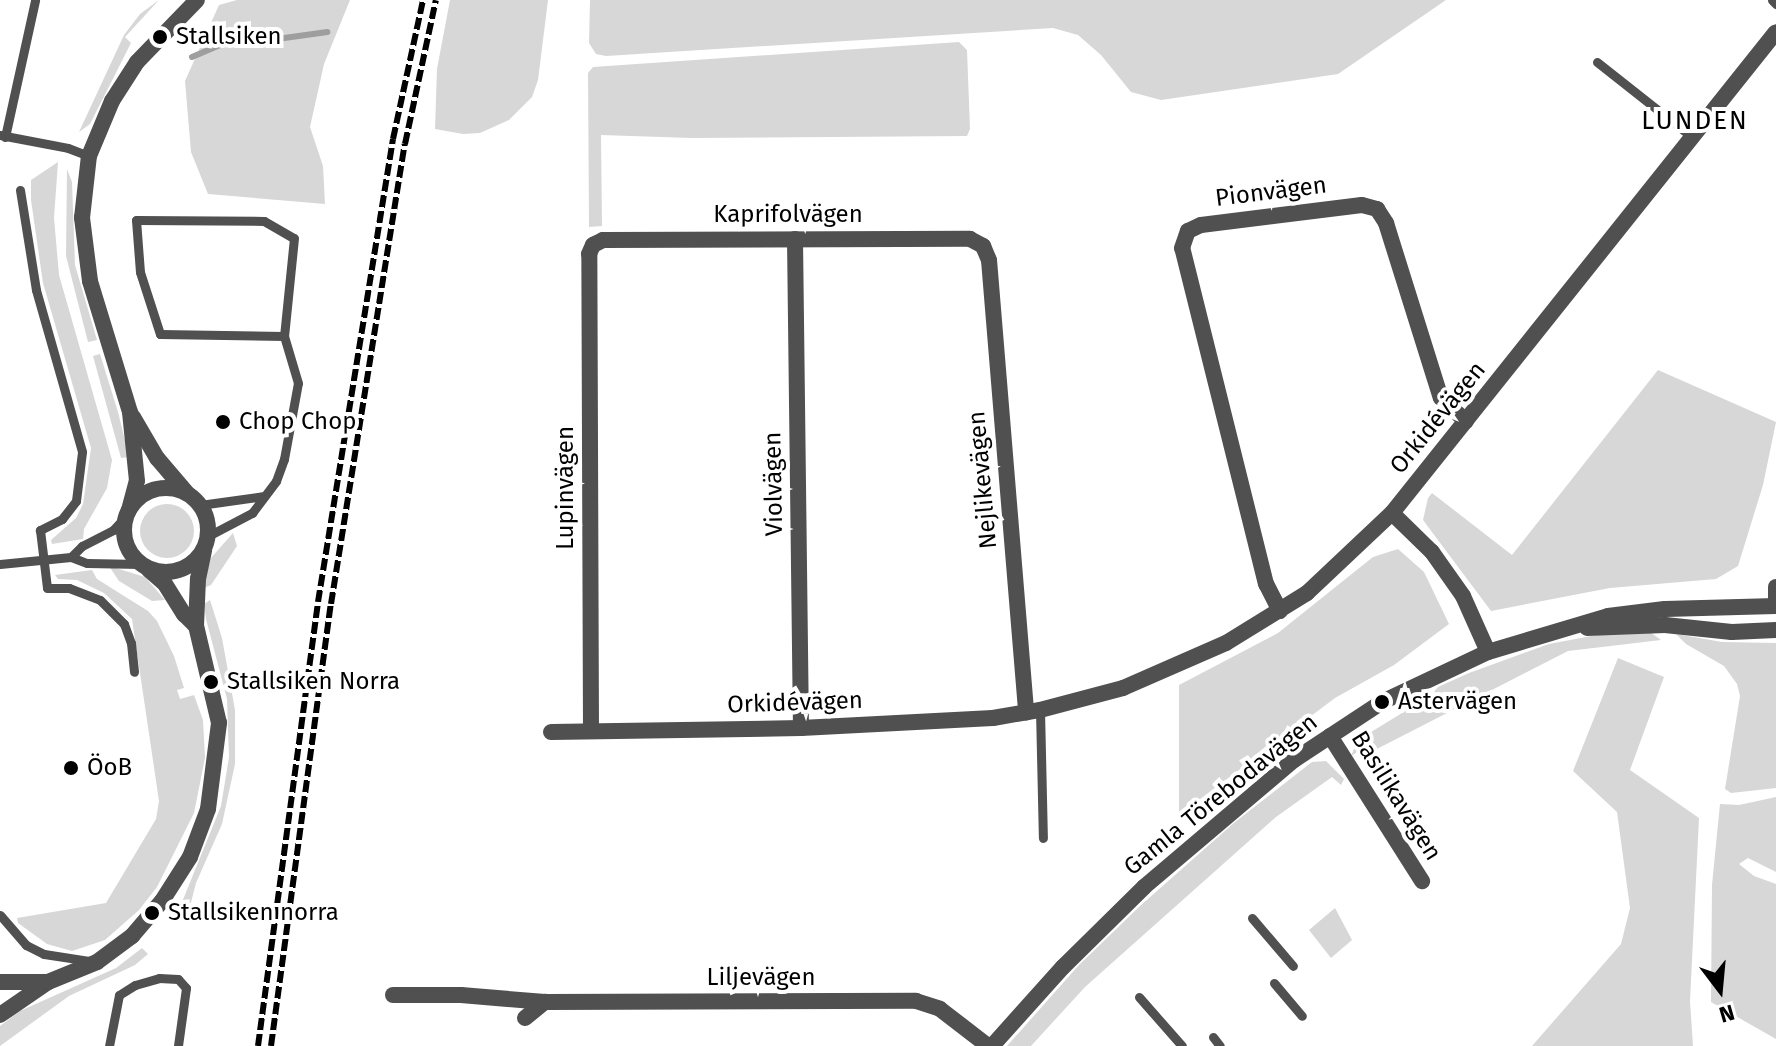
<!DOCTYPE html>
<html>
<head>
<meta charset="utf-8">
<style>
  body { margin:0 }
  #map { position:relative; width:1776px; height:1046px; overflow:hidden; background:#fff; font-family:"Fira Sans",sans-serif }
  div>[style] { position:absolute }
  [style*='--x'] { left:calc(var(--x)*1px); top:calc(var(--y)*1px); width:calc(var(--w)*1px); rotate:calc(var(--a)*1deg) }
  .green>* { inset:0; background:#d7d7d7 }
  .round { border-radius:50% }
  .stream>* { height:6px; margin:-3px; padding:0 3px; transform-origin:3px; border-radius:3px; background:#9e9e9e }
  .service>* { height:9px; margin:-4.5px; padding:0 4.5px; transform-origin:4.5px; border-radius:4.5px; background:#505050 }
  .minor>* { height:16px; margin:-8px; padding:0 8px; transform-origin:8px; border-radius:8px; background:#505050 }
  .minor>.ring { margin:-8px; padding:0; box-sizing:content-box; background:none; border:16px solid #505050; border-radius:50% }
  .tertiary>* { height:16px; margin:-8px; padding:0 8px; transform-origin:8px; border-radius:8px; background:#505050 }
  .rail>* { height:6px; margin-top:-3px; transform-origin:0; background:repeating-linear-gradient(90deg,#000 0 12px,transparent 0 16px) }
  .dots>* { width:22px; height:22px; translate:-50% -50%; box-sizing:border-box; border:4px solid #fff; border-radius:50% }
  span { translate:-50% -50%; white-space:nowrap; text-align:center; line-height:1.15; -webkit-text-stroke:8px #fff; paint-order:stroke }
  .poi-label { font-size:24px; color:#000 }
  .left { translate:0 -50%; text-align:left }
  .street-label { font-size:24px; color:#000 }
  .neighbourhood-label { font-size:26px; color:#000; letter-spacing:2px }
  .north { position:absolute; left:1680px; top:950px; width:80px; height:80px; -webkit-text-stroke:6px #fff; paint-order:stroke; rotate:164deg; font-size:22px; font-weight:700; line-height:32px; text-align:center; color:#000 }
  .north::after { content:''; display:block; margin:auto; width:28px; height:36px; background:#000; clip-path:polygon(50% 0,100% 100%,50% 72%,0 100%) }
</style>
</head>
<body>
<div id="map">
  <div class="green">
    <i style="clip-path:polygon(159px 0,125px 37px,131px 43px,90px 124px,79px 132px,124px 35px,140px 14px)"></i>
    <i style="clip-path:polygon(237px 0,350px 0,324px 64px,310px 127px,323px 166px,325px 204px,208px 194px,191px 152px,185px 81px,219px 5px)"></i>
    <i style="clip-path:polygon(450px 0,548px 0,538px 80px,532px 97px,509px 120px,480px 133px,463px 134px,435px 129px,437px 69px)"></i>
    <i style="clip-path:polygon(590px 0,1446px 0,1338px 74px,1161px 100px,1131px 92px,1101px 55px,1078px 35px,1053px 28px,606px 56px,596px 54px,589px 43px)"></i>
    <i style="clip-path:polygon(959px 42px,967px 50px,970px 129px,967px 136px,692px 138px,601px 135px,602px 226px,589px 227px,588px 73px,593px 67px)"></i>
    <i style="clip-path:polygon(58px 162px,54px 218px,59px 275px,112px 460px,107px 488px,84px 529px,83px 539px,52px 544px,51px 540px,76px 518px,83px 504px,91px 448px,43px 283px,31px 200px,31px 180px)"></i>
    <i style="clip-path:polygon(67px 169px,72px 182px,75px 265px,97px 340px,88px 342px,66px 256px)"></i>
    <i style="clip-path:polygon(100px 354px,118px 412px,129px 457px,121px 458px,93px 356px)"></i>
    <i style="clip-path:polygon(1658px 370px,1776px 422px,1763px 485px,1738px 566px,1716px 579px,1610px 588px,1491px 611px,1423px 520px,1428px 498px,1432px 493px,1512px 555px)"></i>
    <i class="round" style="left:140px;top:504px;width:54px;height:54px"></i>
    <i style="clip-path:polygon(233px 533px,237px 546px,211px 585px,202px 589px,210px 559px)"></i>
    <i style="clip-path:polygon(1398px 549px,1424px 572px,1449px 624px,1394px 665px,1335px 698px,1179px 815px,1179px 685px,1278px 633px,1373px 557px)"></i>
    <i style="clip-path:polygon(109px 566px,145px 577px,165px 600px,152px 601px,119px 581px)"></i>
    <i style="clip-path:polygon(92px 570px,97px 579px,148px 611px,157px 621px,174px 656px,184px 688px,177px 690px,180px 699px,194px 695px,203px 720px,205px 758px,194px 813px,157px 887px,139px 910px,105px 940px,72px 951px,47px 944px,18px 923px,17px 918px,106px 903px,156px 819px,159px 801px,132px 619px,104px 593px,77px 580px,58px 579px,55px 575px)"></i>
    <i style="clip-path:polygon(210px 600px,222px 638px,235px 710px,235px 764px,222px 824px,196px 883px,188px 914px,180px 907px,221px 806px,229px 757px,227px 699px,206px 619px,204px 604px)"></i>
    <i style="clip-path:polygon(1650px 632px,1661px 640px,1568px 651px,1371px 752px,1367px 746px,1351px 756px,1358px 740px,1420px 702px,1424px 706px,1432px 702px,1430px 697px,1438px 687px,1469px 673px,1549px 644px,1607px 633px)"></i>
    <i style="clip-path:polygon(1676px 634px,1722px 642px,1776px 643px,1776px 788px,1731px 793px,1725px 789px,1740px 696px,1737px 684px,1724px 666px,1686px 644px)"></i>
    <i style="clip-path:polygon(1618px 658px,1664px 677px,1630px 770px,1699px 818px,1690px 1001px,1693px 1046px,1532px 1046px,1621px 944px,1630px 908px,1617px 812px,1573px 771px)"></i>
    <i style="clip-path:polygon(1326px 761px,1344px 779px,1341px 785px,1332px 777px,1276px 817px,1085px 987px,1031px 1046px,1007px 1046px,1079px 965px,1140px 906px,1235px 822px,1312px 762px)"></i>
    <i style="clip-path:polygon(1776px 797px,1776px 872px,1748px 858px,1739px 864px,1754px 876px,1776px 884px,1776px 1039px,1711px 1002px,1712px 885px,1720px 804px,1739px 805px)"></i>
    <i style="clip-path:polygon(1335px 908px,1352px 940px,1331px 958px,1309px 930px)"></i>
    <i style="clip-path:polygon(142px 948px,148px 954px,135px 965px,69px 996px,0 1046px,0 1026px,20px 1011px,116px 968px)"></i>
  </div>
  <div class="stream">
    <i style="--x:192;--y:57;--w:61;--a:-23.2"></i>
    <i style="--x:248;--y:33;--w:23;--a:18"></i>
    <i style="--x:270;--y:40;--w:58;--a:-8"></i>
  </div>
  <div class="service">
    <i style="--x:1772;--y:0;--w:6;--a:45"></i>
    <i style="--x:1597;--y:62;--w:121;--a:38.3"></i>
    <i style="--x:0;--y:135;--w:69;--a:10.8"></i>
    <i style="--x:68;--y:148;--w:22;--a:21"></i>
    <i style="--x:5;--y:137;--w:140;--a:-77.6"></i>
    <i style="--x:20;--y:190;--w:101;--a:80.9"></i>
    <i style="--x:36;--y:290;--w:168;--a:74.1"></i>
    <i style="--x:82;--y:452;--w:49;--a:97"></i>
    <i style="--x:76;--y:501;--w:23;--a:128"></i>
    <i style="--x:62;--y:519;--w:25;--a:153"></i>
    <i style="--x:40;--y:530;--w:58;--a:83.1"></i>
    <i style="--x:47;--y:588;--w:22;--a:0"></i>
    <i style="--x:69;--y:588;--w:33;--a:21"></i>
    <i style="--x:100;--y:600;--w:34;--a:45"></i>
    <i style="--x:124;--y:624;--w:20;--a:70"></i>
    <i style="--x:131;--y:643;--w:29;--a:84"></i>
    <i style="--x:200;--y:505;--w:65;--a:-8"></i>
    <i style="--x:208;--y:536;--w:50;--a:-27.6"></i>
    <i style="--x:252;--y:513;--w:40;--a:-53"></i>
    <i style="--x:276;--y:481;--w:23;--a:-70"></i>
    <i style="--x:284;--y:459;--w:77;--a:-79.6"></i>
    <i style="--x:298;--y:383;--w:49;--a:-106.6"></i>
    <i style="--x:284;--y:336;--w:124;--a:-179.1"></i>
    <i style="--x:160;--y:334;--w:65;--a:-107.9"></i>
    <i style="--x:140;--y:272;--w:52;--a:-94.4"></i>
    <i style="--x:136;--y:220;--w:128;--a:0.4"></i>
    <i style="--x:264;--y:221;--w:34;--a:30"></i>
    <i style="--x:294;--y:238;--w:99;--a:95.8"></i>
    <i style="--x:71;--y:557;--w:16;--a:-45"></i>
    <i style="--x:82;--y:546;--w:35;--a:-27"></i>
    <i style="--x:113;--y:530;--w:19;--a:-47"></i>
    <i style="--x:0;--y:564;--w:71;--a:-5.6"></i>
    <i style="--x:71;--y:557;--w:17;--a:21"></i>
    <i style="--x:87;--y:563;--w:53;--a:1.1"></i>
    <i style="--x:1040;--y:710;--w:128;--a:88.7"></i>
    <i style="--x:0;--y:915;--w:40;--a:49"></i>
    <i style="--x:26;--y:945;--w:20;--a:27"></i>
    <i style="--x:44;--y:954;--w:47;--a:8.7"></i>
    <i style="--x:1252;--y:918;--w:63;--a:49.5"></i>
    <i style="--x:1274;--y:983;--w:43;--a:49.7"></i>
    <i style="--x:1139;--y:997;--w:65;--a:48.7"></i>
    <i style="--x:1213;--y:1037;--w:11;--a:52"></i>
    <i style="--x:109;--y:1046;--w:52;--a:-78.9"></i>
    <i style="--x:119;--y:995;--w:19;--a:-32"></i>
    <i style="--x:135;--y:985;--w:25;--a:-16"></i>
    <i style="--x:159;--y:978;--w:19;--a:3"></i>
    <i style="--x:178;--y:979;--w:12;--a:48"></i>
    <i style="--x:186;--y:988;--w:59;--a:97.9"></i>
  </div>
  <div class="minor">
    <i style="--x:795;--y:239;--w:489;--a:89.3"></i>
    <i style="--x:133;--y:417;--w:48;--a:59.7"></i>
    <i style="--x:157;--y:458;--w:45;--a:49.5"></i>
    <i class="ring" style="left:124px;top:488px;width:68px;height:68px"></i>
    <i style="--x:129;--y:510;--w:30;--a:-75"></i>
    <i style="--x:137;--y:481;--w:69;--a:-95.8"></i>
    <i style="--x:130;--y:412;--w:137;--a:-107"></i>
    <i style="--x:90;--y:281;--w:64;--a:-97.2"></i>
    <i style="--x:82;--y:218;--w:62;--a:-83.6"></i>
    <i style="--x:89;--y:156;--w:60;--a:-67.3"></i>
    <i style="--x:112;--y:101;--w:46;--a:-57.3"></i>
    <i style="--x:137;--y:62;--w:86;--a:-45.9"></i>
    <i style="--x:1392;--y:513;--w:56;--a:44.3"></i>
    <i style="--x:1432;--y:552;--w:54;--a:54.8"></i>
    <i style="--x:1463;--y:596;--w:61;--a:65.9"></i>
    <i style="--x:149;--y:570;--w:21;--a:41"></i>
    <i style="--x:165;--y:584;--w:36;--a:58"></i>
    <i style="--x:184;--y:614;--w:17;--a:45"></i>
    <i style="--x:1280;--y:611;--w:30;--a:-117"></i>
    <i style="--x:1266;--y:584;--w:346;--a:-104"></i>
    <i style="--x:1182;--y:248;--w:18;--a:-71"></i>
    <i style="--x:1188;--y:231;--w:14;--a:-25"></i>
    <i style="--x:1201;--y:225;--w:162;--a:-7.1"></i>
    <i style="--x:1362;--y:205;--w:16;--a:15"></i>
    <i style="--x:1377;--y:209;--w:17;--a:57"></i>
    <i style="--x:1386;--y:223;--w:183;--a:72.6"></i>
    <i style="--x:1441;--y:398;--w:34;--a:43"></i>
    <i style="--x:1587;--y:628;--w:78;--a:-2.2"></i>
    <i style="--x:1665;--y:625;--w:67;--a:6"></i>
    <i style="--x:1732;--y:632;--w:44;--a:-2.6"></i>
    <i style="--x:591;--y:731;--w:477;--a:-90.2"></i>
    <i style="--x:589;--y:254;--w:10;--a:-66"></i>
    <i style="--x:593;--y:245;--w:11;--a:-27"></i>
    <i style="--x:603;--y:240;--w:367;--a:-0.2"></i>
    <i style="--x:970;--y:239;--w:15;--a:28"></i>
    <i style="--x:983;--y:246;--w:15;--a:67"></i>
    <i style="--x:989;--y:260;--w:454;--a:85.3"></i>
    <i style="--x:551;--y:732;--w:250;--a:-0.9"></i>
    <i style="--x:801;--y:728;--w:192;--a:-3"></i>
    <i style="--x:993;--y:718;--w:48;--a:-9.7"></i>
    <i style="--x:1040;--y:710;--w:86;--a:-14.8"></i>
    <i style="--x:1123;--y:688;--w:112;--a:-23.6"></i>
    <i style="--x:1226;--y:643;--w:95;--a:-31.7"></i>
    <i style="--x:1307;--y:593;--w:117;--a:-43.3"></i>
    <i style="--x:1392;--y:513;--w:615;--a:-51.4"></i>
    <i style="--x:1330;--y:736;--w:172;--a:57.6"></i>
    <i style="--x:0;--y:982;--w:48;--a:0"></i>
    <i style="--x:393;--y:995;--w:68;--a:0"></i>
    <i style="--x:461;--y:995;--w:84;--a:4.8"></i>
    <i style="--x:0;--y:1015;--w:58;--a:-34.5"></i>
    <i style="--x:48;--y:982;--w:53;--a:-22.2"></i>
    <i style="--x:97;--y:962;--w:44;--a:-36.6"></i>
    <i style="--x:132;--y:936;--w:46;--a:-49.4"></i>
    <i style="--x:162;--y:901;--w:52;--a:-57.5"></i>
    <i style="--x:190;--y:857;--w:51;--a:-69.4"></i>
    <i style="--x:208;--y:809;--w:87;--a:-82.7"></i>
    <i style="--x:219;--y:723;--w:100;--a:-103.3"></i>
    <i style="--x:196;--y:626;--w:47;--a:-87.6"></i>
    <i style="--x:198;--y:579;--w:30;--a:-78"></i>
    <i style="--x:525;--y:1018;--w:26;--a:-39"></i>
    <i style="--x:545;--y:1002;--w:371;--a:-0.2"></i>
    <i style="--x:916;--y:1001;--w:25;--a:18"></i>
    <i style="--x:940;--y:1009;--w:61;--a:37.6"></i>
    <i style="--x:992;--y:1046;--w:106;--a:-48.1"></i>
    <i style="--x:1063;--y:967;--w:114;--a:-44.6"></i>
    <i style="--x:1144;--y:887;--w:197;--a:-40.3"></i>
    <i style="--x:1294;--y:760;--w:105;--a:-33.4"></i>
    <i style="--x:1382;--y:702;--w:117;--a:-25.3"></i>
    <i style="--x:1488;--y:652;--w:125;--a:-16.7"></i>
    <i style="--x:1608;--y:616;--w:57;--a:-7"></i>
    <i style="--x:1665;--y:609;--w:111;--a:-1.5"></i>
  </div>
  <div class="tertiary">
    <i style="--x:1776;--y:587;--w:15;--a:90"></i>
  </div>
  <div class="rail">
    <i style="--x:258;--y:1046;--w:448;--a:-82.3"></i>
    <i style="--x:318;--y:602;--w:469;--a:-80.8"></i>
    <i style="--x:393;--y:139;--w:142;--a:-77.8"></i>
    <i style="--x:271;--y:1046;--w:446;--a:-82.3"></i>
    <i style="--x:331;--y:604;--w:466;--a:-80.9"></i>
    <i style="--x:405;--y:144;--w:147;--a:-77.9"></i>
  </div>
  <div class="dots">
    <i style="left:160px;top:37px;background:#000"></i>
    <i style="left:223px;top:422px;background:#000"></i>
    <i style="left:211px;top:682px;background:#000"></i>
    <i style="left:1382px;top:702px;background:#000"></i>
    <i style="left:71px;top:768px;background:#000"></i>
    <i style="left:152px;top:913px;background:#000"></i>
  </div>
  <div class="poi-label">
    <span class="left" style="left:176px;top:37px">Stallsiken</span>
    <span class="left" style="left:239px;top:422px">Chop Chop</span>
    <span class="left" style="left:227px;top:682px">Stallsiken Norra</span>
    <span class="left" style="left:1398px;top:702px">Astervägen</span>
    <span class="left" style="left:87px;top:768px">ÖoB</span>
    <span class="left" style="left:168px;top:913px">Stallsiken norra</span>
  </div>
  <div class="street-label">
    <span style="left:1271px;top:192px;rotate:-7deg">Pionvägen</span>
    <span style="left:788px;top:215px">Kaprifolvägen</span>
    <span style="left:1438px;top:418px;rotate:-51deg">Orkidévägen</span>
    <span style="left:983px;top:480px;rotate:-95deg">Nejlikevägen</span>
    <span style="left:774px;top:484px;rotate:-91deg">Violvägen</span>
    <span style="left:566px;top:488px;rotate:-90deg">Lupinvägen</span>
    <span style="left:795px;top:703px;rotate:-2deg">Orkidévägen</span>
    <span style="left:1221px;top:795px;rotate:-39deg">Gamla Törebodavägen</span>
    <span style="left:1396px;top:796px;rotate:58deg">Basilikavägen</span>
    <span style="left:761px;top:978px">Liljevägen</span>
  </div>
  <div class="neighbourhood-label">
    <span style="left:1695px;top:121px">LUNDEN</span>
  </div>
  <div class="north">N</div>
</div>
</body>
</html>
